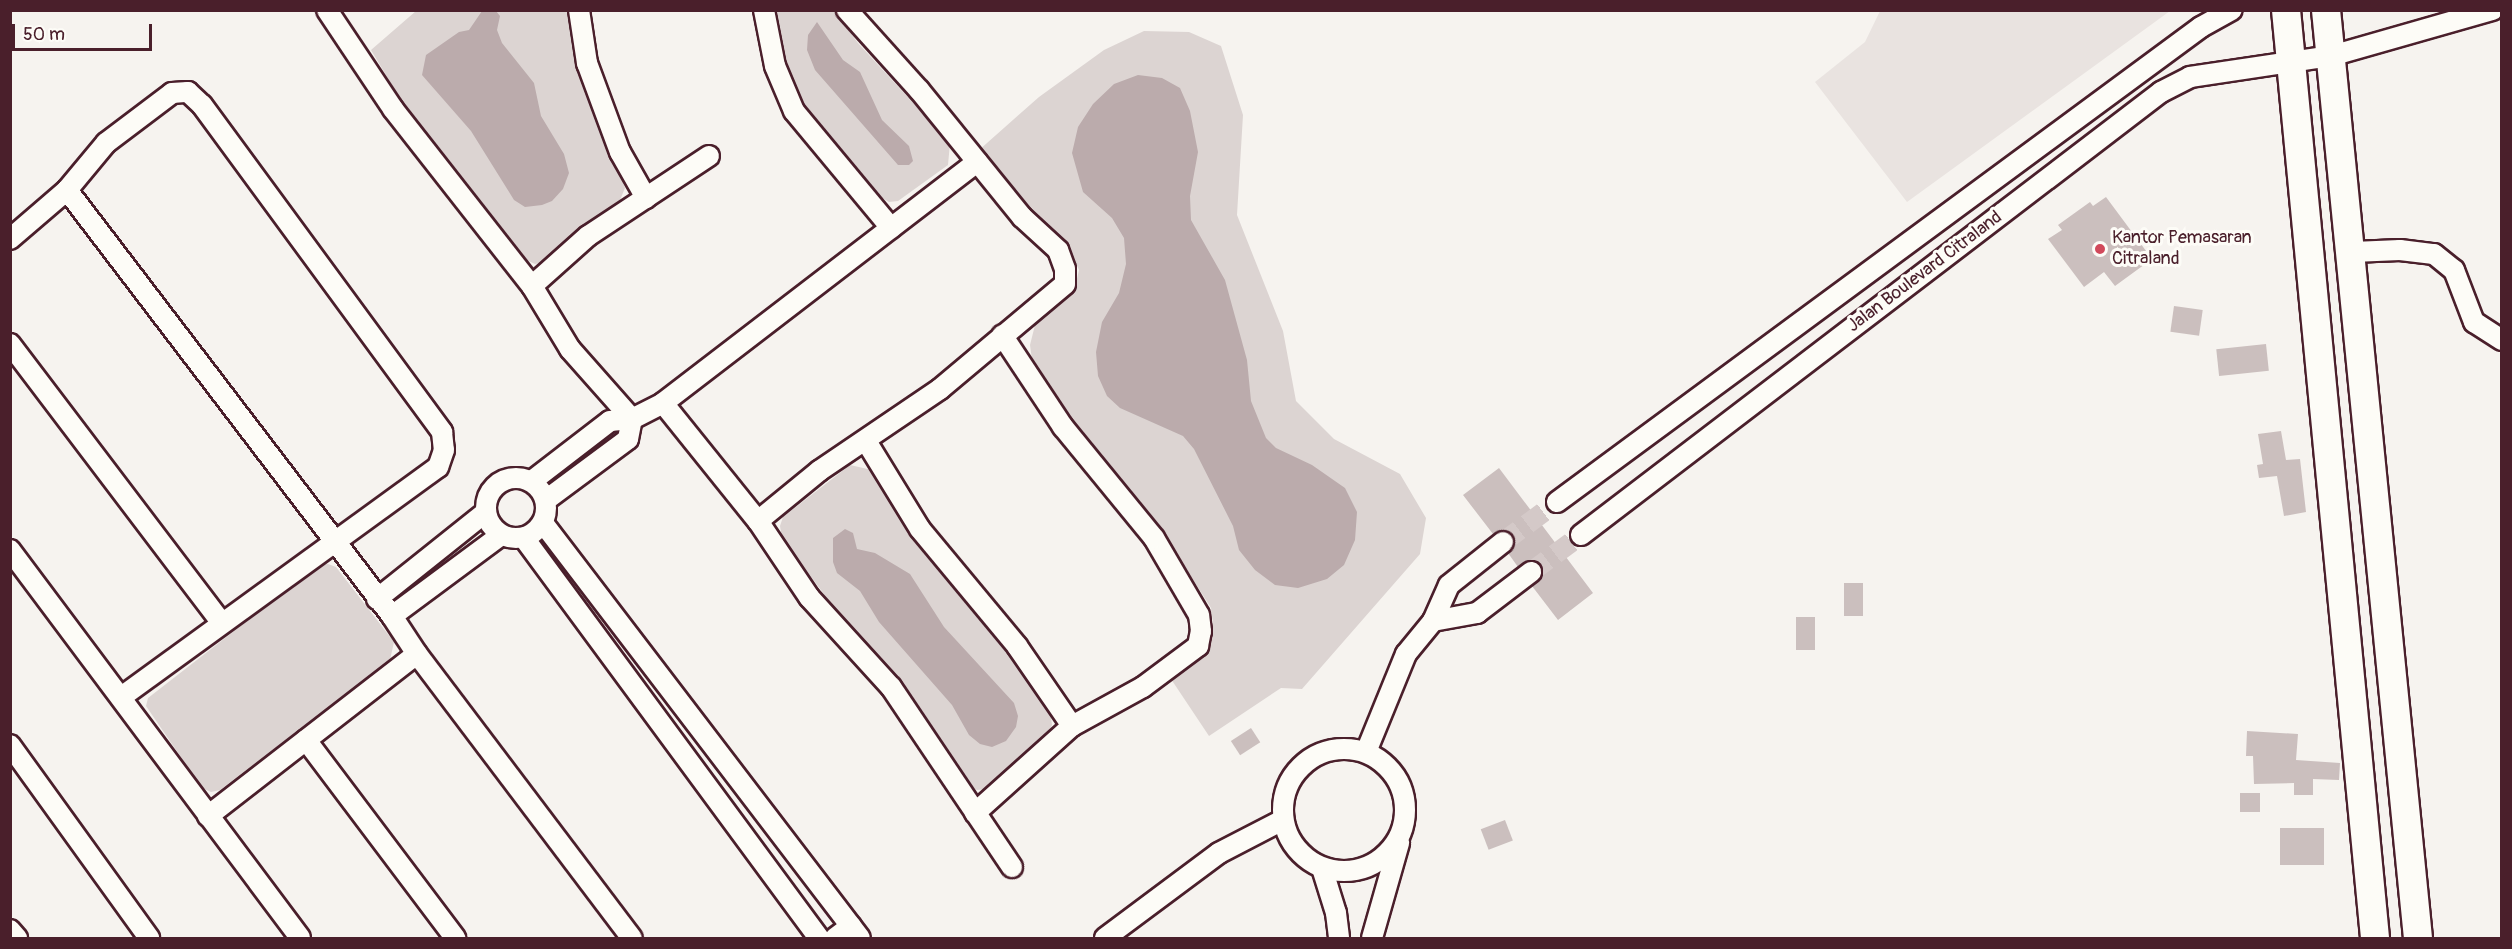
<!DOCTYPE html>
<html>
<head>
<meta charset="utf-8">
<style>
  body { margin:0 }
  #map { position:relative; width:2512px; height:949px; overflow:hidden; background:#f6f3ef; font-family:Pangolin,sans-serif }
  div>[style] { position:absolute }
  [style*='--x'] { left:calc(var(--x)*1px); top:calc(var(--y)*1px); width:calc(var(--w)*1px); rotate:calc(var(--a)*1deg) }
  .built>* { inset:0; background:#e9e3e0 }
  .green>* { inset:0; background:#dcd4d2 }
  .water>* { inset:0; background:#bbabac }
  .building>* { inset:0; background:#cbbfbe; transform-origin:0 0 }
  .minor-tunnel>* { height:20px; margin-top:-10px; transform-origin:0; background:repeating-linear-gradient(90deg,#d4c9c8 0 20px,transparent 0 30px) }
  .roads { filter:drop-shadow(2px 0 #4a1f2b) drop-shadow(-2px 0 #4a1f2b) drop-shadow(0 2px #4a1f2b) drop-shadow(0 -2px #4a1f2b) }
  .minor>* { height:20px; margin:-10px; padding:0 10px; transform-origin:10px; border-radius:10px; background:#fdfcf7 }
  .minor>.ring { margin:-10px; padding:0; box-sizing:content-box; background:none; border:20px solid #fdfcf7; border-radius:50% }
  .highway>* { height:28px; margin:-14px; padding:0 14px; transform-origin:14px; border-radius:14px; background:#fdfcf7 }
  .dots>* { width:16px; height:16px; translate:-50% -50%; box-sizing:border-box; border:3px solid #fdfcf7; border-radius:50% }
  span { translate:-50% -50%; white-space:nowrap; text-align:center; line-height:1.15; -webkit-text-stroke:6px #fdfcf7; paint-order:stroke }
  .poi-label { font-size:18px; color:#4a1f2b }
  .left { translate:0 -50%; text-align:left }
  .street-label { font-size:18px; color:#4a1f2b }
  .frame { position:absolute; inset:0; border:12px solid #4a1f2b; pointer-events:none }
  .scale { position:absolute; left:12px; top:24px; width:140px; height:27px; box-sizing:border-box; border:3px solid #4a1f2b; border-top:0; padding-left:8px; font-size:18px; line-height:21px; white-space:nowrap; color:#4a1f2b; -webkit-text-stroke:4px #fdfcf7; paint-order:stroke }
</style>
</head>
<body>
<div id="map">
  <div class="built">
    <i style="clip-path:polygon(1880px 11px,1880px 10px,2170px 11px,1907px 202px,1815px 82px,1865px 42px)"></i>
  </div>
  <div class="green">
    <i style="clip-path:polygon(416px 11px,569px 11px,594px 109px,625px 188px,620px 200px,548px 261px,535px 264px,524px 259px,416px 125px,371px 50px)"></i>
    <i style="clip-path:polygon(773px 11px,834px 11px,858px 43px,950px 143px,948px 165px,898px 201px,889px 202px,879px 196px,796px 96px)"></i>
    <i style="clip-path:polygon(1144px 31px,1189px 32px,1221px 46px,1243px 115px,1237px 215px,1283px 331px,1296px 401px,1334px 439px,1400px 474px,1426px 518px,1420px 554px,1302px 689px,1281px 688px,1209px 736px,1171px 679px,1192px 663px,1207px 645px,1213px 623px,1211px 608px,1156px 521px,1038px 380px,1033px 367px,1030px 345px,1035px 325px,1074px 292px,1079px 270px,1073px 257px,978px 151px,1039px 97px,1104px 50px)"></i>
    <i style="clip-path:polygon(850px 465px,872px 470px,1050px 710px,1052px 725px,1047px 735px,987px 789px,977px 790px,966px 784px,782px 538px,780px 526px,783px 517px)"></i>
    <i style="clip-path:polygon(328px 564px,336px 567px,394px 642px,390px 660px,220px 790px,211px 792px,202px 788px,146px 706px,148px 698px,319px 565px)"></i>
  </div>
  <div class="water">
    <i style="clip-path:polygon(482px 11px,496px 11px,500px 16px,497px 30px,502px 43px,534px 83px,541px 116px,564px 154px,569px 173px,563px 189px,552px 201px,542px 205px,525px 207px,514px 200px,471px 131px,422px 75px,426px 55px,459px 32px,469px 30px)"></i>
    <i style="clip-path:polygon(817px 22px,843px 60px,860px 72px,882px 120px,909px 146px,913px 161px,909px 165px,898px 165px,815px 70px,807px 50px,808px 35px)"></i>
    <i style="clip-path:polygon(1138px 75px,1162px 78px,1180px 88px,1190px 111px,1198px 152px,1190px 196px,1191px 220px,1225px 280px,1247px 360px,1251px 401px,1266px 438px,1276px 448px,1312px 465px,1345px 488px,1357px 512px,1355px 540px,1344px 565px,1327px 579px,1298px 588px,1275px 585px,1255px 570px,1239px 550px,1233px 526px,1194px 449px,1183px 436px,1120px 408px,1107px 396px,1098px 376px,1096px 352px,1102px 322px,1119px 293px,1126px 264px,1124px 238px,1112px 218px,1083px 192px,1072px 153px,1078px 127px,1093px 104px,1114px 84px)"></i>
    <i style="clip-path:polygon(845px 529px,853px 533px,857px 549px,875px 553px,910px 574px,944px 627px,1014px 703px,1018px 716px,1016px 727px,1006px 741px,992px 747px,980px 744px,969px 735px,952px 705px,879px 622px,860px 591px,837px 573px,833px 562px,833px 538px)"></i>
  </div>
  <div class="building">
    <i style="clip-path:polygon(2106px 197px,2152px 259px,2115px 286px,2104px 272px,2084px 287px,2048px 239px,2062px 230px,2058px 225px,2090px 202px,2093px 206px)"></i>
    <i style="left:2174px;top:306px;width:29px;height:26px;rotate:8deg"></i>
    <i style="left:2266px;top:344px;width:27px;height:50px;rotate:84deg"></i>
    <i style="clip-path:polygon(2281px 431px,2286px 460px,2300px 459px,2306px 512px,2284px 516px,2277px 476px,2259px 478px,2257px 465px,2263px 464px,2258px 434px)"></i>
    <i style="clip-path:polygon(1499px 468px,1593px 593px,1558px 620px,1532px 586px,1542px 576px,1541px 565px,1530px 560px,1518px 567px,1508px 553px,1514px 546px,1513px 535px,1502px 530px,1493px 534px,1463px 495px)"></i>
    <i style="left:1844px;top:583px;width:19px;height:33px"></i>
    <i style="left:1796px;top:617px;width:19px;height:33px"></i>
    <i style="left:1251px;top:728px;width:17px;height:24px;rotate:57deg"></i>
    <i style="clip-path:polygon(2247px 731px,2298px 734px,2296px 760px,2340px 763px,2339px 780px,2313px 779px,2313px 795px,2294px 795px,2294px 783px,2254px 784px,2253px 756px,2246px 756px)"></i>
    <i style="left:2260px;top:793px;width:19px;height:20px;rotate:90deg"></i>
    <i style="left:1505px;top:820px;width:22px;height:26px;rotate:69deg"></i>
    <i style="left:2280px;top:828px;width:44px;height:37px"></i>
  </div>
  <div class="minor-tunnel">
    <i style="--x:1503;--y:542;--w:67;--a:-36.5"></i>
    <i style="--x:1531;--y:572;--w:62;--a:-36.5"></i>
  </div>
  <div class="roads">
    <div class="minor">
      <i style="--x:327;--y:10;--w:119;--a:56.3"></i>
      <i style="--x:393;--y:109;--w:225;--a:51.9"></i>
      <i style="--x:532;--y:286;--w:74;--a:58.9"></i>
      <i style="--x:570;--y:349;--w:94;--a:48.5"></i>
      <i style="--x:579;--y:10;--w:54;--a:81.4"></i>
      <i style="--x:587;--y:63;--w:95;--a:69.7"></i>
      <i style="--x:620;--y:152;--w:53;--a:60.5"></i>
      <i style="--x:764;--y:10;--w:57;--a:78.9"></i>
      <i style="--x:775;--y:66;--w:49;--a:67.1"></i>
      <i style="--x:794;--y:111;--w:152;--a:50.3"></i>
      <i style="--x:67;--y:190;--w:536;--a:52.66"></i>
      <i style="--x:392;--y:616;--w:45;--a:56.7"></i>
      <i style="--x:417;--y:654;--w:356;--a:52.9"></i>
      <i style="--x:10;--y:239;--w:75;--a:-40.7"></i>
      <i style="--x:67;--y:190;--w:61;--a:-50.3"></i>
      <i style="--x:106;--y:143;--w:83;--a:-37.1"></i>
      <i style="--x:172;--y:93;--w:16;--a:-4"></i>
      <i style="--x:188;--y:92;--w:19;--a:43"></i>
      <i style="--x:202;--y:105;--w:406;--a:53.7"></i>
      <i style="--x:442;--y:432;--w:18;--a:84"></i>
      <i style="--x:444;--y:450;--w:18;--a:109"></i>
      <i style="--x:438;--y:467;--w:391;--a:144"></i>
      <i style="--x:2353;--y:252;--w:47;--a:-2.4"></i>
      <i style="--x:2400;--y:250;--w:34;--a:7"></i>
      <i style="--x:2434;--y:254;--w:26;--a:39"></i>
      <i style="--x:2454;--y:270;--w:56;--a:69"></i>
      <i style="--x:2474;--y:322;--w:33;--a:33"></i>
      <i style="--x:532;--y:286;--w:75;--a:-41.8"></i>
      <i style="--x:588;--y:236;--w:145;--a:-33.5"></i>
      <i style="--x:10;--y:344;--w:350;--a:52.8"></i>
      <i style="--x:663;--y:403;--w:151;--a:51.2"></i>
      <i style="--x:758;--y:521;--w:92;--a:56.1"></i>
      <i style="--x:809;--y:597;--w:122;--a:47.7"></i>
      <i style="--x:891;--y:687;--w:217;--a:56.1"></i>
      <i style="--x:866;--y:441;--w:103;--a:58.5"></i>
      <i style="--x:920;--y:529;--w:152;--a:50.3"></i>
      <i style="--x:1017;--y:646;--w:97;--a:55.5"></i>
      <i class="ring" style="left:486px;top:478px;width:40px;height:40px"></i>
      <i style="--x:532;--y:481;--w:98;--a:-37.6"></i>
      <i style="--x:610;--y:421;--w:22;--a:-5"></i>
      <i style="--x:632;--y:419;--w:35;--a:-27"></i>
      <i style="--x:663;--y:403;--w:396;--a:-37.5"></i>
      <i style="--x:546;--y:500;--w:102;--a:-36.6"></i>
      <i style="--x:628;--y:439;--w:20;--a:-79"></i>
      <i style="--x:1557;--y:502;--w:800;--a:-36.41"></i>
      <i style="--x:2201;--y:27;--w:35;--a:-29"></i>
      <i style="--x:758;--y:521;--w:79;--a:-39.3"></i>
      <i style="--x:819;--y:471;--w:146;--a:-34.1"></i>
      <i style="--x:940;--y:389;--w:163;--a:-40"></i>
      <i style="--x:1065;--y:284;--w:15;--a:-90"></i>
      <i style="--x:1065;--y:269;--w:20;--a:-110"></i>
      <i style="--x:1058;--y:250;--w:49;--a:-137.5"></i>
      <i style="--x:1022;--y:217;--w:164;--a:-129"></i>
      <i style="--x:919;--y:90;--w:108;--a:-132"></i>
      <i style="--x:543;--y:523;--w:522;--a:52.63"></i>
      <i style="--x:1581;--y:535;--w:730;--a:-37.37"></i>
      <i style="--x:2161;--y:92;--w:33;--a:-27"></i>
      <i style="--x:2190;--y:77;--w:143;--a:-8.5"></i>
      <i style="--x:2331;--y:56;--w:168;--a:-15.9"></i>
      <i style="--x:524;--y:538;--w:497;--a:53.6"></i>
      <i style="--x:10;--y:550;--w:484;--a:53.2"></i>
      <i style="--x:377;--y:599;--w:139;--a:-38.6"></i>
      <i style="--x:392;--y:616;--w:136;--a:-36.6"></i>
      <i style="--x:1433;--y:621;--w:45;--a:-10.3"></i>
      <i style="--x:1477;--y:613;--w:68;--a:-37.2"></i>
      <i style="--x:306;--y:740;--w:248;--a:53"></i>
      <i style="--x:10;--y:745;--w:238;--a:54.2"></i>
      <i class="ring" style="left:1283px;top:749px;width:102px;height:102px"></i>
      <i style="--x:1366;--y:752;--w:106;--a:-67.8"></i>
      <i style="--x:1406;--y:654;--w:43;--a:-50.7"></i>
      <i style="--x:1433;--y:621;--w:39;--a:-66"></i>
      <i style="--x:1449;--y:585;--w:69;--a:-38.5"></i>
      <i style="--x:975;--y:813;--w:130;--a:-41.9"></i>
      <i style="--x:1072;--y:726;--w:81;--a:-28.8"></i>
      <i style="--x:1143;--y:687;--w:69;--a:-36.7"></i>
      <i style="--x:1198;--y:646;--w:15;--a:-79"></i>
      <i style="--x:1201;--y:631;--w:16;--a:-97"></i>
      <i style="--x:1199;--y:615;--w:89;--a:-120.3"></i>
      <i style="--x:1154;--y:538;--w:144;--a:-129.3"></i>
      <i style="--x:1063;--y:427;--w:110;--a:-123.5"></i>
      <i style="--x:208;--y:816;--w:264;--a:-37.8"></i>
      <i style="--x:1322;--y:868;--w:47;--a:72.7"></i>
      <i style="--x:1336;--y:913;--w:25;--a:83"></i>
      <i style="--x:10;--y:930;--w:11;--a:49"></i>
      <i style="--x:835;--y:938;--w:20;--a:-37"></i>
      <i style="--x:1105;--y:938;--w:142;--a:-36.7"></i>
      <i style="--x:1219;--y:853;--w:72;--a:-27.3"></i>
      <i style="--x:1372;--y:938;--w:99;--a:-74.1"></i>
    </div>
    <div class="highway">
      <i style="--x:2286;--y:10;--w:932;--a:84.52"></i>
      <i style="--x:2326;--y:10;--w:933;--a:84.34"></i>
    </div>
  </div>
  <div class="dots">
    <i style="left:2100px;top:249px;background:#d1495b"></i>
  </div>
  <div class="poi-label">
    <span class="left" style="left:2112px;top:249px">Kantor Pemasaran<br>Citraland</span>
  </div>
  <div class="street-label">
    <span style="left:1925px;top:272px;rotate:-37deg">Jalan Boulevard Citraland</span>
  </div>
  <div class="frame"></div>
  <div class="scale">50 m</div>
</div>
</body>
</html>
